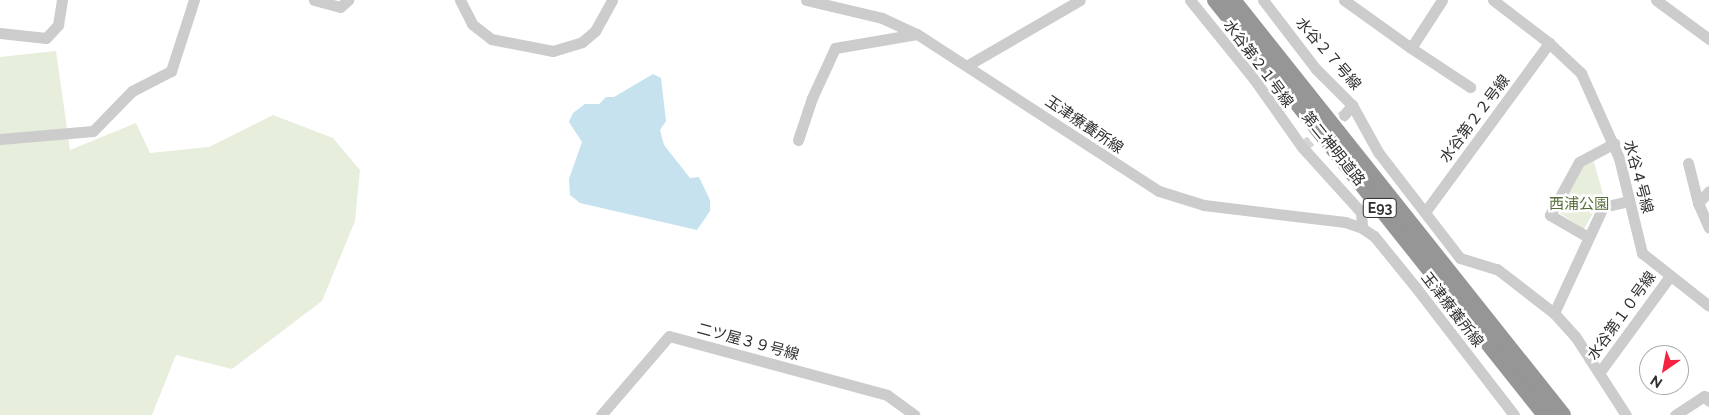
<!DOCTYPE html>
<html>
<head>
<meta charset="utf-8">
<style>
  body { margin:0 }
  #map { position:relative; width:1709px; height:415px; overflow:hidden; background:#fff; font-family:Raleway,"Noto Sans JP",sans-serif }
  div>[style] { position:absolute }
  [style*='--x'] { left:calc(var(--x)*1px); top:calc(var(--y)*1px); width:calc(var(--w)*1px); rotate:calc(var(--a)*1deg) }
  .green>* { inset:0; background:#e7eedc }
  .water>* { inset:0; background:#c6e2ef }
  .minor-tunnel>* { height:11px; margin-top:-5.5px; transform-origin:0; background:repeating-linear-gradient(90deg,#d5d5d5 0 11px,transparent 0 16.5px) }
  .minor>* { height:11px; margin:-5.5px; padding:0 5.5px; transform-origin:5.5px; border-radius:5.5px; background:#ccc }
  .highway>* { height:16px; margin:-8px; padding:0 8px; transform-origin:8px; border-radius:8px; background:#969696 }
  span { translate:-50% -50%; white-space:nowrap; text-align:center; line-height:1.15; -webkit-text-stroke:5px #fff; paint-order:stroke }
  .shield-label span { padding:1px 4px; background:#fff; border:1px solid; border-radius:4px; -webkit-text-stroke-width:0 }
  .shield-label { font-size:14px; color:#2f2f2f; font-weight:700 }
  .street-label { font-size:15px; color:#2f2f2f }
  .park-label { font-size:15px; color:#566f38 }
  .north { position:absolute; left:1639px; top:345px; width:50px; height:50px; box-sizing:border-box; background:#fff; border:1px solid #acacac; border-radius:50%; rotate:213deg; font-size:14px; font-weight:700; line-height:20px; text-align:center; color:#2f2f2f }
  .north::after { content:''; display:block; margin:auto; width:18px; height:22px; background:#f52341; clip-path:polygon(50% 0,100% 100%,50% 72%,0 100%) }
</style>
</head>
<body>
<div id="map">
  <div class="green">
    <i style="clip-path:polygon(56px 51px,70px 150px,136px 123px,150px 153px,209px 147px,273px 115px,333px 138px,360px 170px,355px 221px,322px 301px,232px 369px,176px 355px,152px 415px,0 415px,0 57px)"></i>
    <i style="clip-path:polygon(1593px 159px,1605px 201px,1599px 202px,1584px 229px,1557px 211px,1582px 168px)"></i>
  </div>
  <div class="water">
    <i style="clip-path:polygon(653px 74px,661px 78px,666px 121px,660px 130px,664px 145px,690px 178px,699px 177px,710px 200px,710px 211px,697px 230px,580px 203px,570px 195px,569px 179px,582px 142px,569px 122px,573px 113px,585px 104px,599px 104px,606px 97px,614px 97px)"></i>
  </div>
  <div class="minor-tunnel">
    <i style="--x:1302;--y:147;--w:53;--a:-37.3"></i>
  </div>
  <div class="minor">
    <i style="--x:314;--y:0;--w:27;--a:15"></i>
    <i style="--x:340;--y:7;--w:11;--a:-41"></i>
    <i style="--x:460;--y:0;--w:27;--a:63"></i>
    <i style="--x:472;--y:24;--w:24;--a:38"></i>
    <i style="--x:491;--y:39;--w:63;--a:11"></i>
    <i style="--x:553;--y:51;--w:30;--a:-17"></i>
    <i style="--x:582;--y:42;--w:17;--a:-40"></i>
    <i style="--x:595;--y:31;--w:35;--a:-61"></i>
    <i style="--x:806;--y:0;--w:78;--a:13.3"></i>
    <i style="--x:882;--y:18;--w:38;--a:25"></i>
    <i style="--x:917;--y:34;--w:288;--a:33"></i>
    <i style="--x:1159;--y:191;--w:47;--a:17.3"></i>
    <i style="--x:1204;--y:205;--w:142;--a:6.9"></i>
    <i style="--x:1345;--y:222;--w:18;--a:19"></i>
    <i style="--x:1362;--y:228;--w:14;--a:34"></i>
    <i style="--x:1374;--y:236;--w:68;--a:50.9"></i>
    <i style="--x:1417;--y:289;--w:159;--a:52.4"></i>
    <i style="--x:1190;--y:0;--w:102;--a:51"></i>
    <i style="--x:1254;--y:79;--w:83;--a:54.8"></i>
    <i style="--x:1302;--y:147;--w:88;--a:47.8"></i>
    <i style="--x:1361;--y:212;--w:16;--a:86"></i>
    <i style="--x:1263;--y:0;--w:87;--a:52.5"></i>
    <i style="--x:1316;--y:69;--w:51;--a:45"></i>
    <i style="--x:1352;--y:105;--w:54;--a:61"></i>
    <i style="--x:1378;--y:152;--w:134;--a:52.3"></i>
    <i style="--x:1460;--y:258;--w:39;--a:17"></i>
    <i style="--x:1497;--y:269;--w:72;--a:37.7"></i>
    <i style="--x:1554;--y:313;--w:31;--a:48"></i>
    <i style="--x:1575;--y:336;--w:94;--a:57.2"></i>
    <i style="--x:1344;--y:0;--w:82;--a:35.6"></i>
    <i style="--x:1411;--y:48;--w:57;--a:-57.1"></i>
    <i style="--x:1493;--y:0;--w:71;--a:37.5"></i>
    <i style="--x:1549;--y:43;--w:44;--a:43.2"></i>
    <i style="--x:1581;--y:73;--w:93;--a:65.9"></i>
    <i style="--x:1619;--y:158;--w:98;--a:76.4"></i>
    <i style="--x:1642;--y:253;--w:85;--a:38.3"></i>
    <i style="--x:1656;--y:0;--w:66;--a:36.3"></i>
    <i style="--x:0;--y:33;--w:46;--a:6.2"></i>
    <i style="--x:46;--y:38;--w:18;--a:-47"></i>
    <i style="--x:58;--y:25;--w:25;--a:-81"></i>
    <i style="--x:1411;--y:48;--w:71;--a:33.5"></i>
    <i style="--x:968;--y:65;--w:129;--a:-30.1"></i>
    <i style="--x:1344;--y:115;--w:13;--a:-51"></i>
    <i style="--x:0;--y:139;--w:93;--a:-4.9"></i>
    <i style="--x:93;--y:131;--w:56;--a:-45.7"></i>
    <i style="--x:132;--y:91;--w:44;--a:-27.1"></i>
    <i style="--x:171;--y:71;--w:75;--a:-72.1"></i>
    <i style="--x:798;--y:140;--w:44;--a:-71.6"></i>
    <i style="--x:812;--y:98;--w:55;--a:-65.3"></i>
    <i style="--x:835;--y:48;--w:83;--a:-9.7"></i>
    <i style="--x:1688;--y:163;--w:41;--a:76"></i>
    <i style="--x:1698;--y:203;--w:27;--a:66"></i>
    <i style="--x:1698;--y:203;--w:16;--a:-47"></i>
    <i style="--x:1425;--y:212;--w:210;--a:-53.7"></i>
    <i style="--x:1588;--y:237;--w:44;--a:-149.9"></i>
    <i style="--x:1550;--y:215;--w:60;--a:-61.3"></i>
    <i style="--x:1579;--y:162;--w:40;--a:-28"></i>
    <i style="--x:1554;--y:313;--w:117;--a:-65.2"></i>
    <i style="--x:1603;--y:207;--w:27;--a:-13"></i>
    <i style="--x:1599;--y:373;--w:120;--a:-53.8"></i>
    <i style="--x:601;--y:415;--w:104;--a:-49.3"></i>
    <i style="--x:669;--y:336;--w:226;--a:15.1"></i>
    <i style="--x:887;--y:395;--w:34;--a:36"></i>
    <i style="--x:1675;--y:415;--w:35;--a:-33"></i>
    <i style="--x:1704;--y:396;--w:7;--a:45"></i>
  </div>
  <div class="highway">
    <i style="--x:1215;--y:0;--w:530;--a:51.51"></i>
    <i style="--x:1233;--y:0;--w:530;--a:51.51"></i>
  </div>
  <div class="shield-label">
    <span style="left:1380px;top:208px">E93</span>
  </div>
  <div class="street-label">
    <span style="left:1328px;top:54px;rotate:49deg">水谷２７号線</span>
    <span style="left:1258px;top:64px;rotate:53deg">水谷第２１号線</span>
    <span style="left:1475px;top:119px;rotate:-53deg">水谷第２２号線</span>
    <span style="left:1084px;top:125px;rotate:34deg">玉津療養所線</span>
    <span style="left:1333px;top:149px;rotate:51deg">第二神明道路</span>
    <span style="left:1638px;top:177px;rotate:75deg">水谷４号線</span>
    <span style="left:1452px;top:310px;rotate:52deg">玉津療養所線</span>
    <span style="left:1622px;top:316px;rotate:-54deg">水谷第１０号線</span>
    <span style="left:748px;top:342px;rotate:15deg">二ツ屋３９号線</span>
  </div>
  <div class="park-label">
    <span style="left:1579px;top:205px">西浦公園</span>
  </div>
  <div class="north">N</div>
</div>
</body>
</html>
